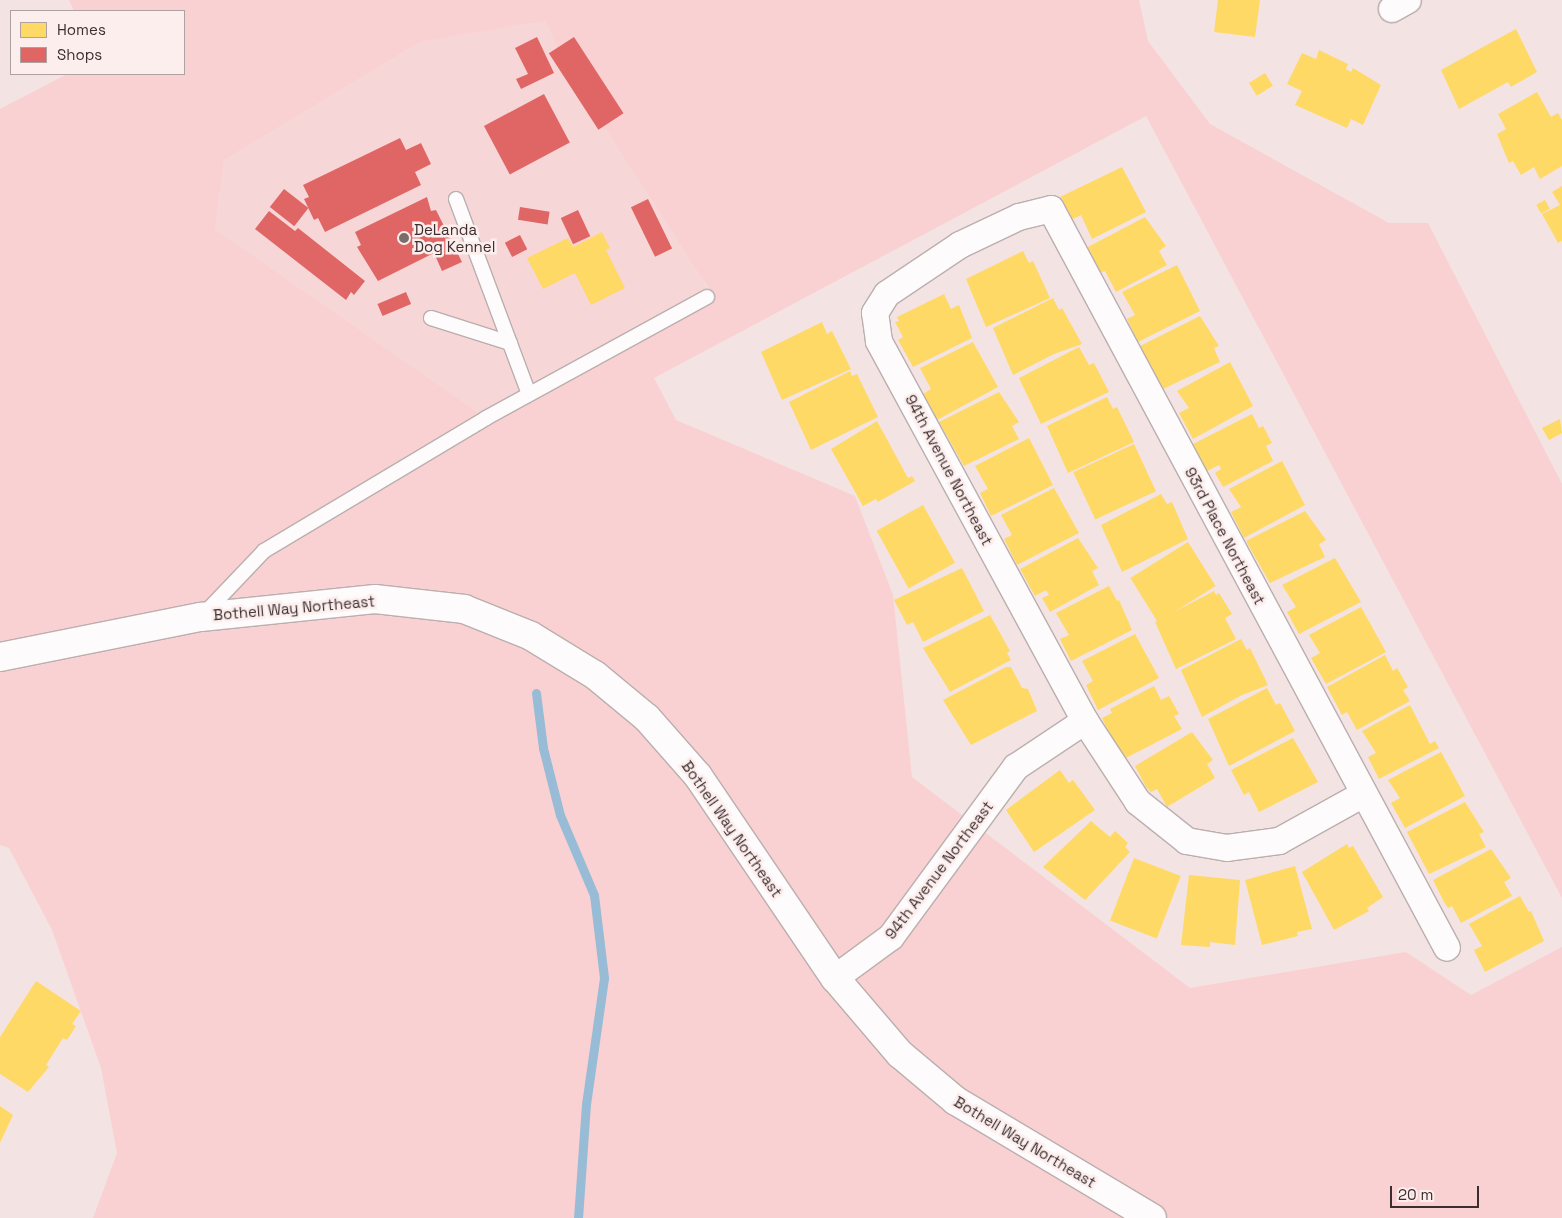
<!DOCTYPE html>
<html>
<head>
<meta charset="utf-8">
<style>
  body { margin:0 }
  #map { position:relative; width:1562px; height:1218px; overflow:hidden; background:#f4e3e3; font-family:"Space Grotesk",sans-serif }
  div>[style] { position:absolute }
  [style*='--x'] { left:calc(var(--x)*1px); top:calc(var(--y)*1px); width:calc(var(--w)*1px); rotate:calc(var(--a)*1deg) }
  .built>* { inset:0; background:#f7d6d7 }
  .green>* { inset:0; background:#fad1d2 }
  .homes>* { inset:0; background:#ffd966; transform-origin:0 0 }
  .shops>* { inset:0; background:#e06666; transform-origin:0 0 }
  .stream>* { height:9px; margin:-4.5px; padding:0 4.5px; transform-origin:4.5px; border-radius:4.5px; background:#98bcd6 }
  .roads { filter:drop-shadow(1px 0 #bbaeae) drop-shadow(-1px 0 #bbaeae) drop-shadow(0 1px #bbaeae) drop-shadow(0 -1px #bbaeae) }
  .lane>* { height:14px; margin:-7px; padding:0 7px; transform-origin:7px; border-radius:7px; background:#fdfbfb }
  .street>* { height:26px; margin:-13px; padding:0 13px; transform-origin:13px; border-radius:13px; background:#fdfbfb }
  .primary>* { height:28px; margin:-14px; padding:0 14px; transform-origin:14px; border-radius:14px; background:#fdfbfb }
  .dots>* { width:14px; height:14px; translate:-50% -50%; box-sizing:border-box; border:2px solid #fdeeee; border-radius:50% }
  span { translate:-50% -50%; white-space:nowrap; text-align:center; line-height:1.15; -webkit-text-stroke:5px #fdeeee; paint-order:stroke }
  .poi-label { font-size:15px; color:#3c2d2e }
  .left { translate:0 -50%; text-align:left }
  .street-label { font-size:15px; color:#3c2d2e }
  .legend { position:absolute; left:10px; top:10px; width:175px; height:65px; box-sizing:border-box; background:#fdeeee; border:1px solid #b0a1a1; margin:0; padding:6px 9px; list-style:none; font-size:15px; color:#3c2d2e }
  .legend li { display:flex; align-items:center; gap:10px; height:25px }
  .legend b { width:25px; border:1px solid #b0a1a1 }
  .scale { position:absolute; left:1390px; top:1186px; width:89px; height:22px; box-sizing:border-box; border:2px solid #3c2d2e; border-top:0; padding-left:6px; font-size:15px; line-height:18px; white-space:nowrap; color:#3c2d2e; -webkit-text-stroke:4px #fdeeee; paint-order:stroke }
</style>
</head>
<body>
<div id="map">
  <div class="built">
    <i style="clip-path:polygon(547px 21px,576px 42px,712px 297px,486px 418px,215px 229px,224px 160px,420px 42px)"></i>
  </div>
  <div class="green">
    <i style="clip-path:polygon(evenodd,69px 0,1139px 0,1148px 41px,1210px 124px,1389px 223px,1428px 223px,1562px 484px,1562px 898px,1146px 116px,654px 378px,676px 420px,855px 496px,893px 595px,912px 777px,1190px 988px,1406px 952px,1471px 995px,1562px 947px,1562px 1218px,93px 1218px,117px 1153px,101px 1068px,52px 930px,9px 848px,0 845px,0 109px,67px 74px,184px 74px,184px 11px,74px 11px,69px 0,546px 21px,564px 64px,715px 298px,486px 418px,215px 229px,224px 160px,420px 42px,546px 21px)"></i>
  </div>
  <div class="homes">
    <i style="clip-path:polygon(1218px 0,1260px 0,1255px 37px,1214px 32px)"></i>
    <i style="clip-path:polygon(1516px 29px,1537px 72px,1511px 87px,1508px 82px,1459px 109px,1441px 70px)"></i>
    <i style="clip-path:polygon(1319px 50px,1348px 64px,1346px 69px,1351px 72px,1353px 68px,1381px 85px,1363px 125px,1351px 119px,1347px 128px,1295px 105px,1302px 91px,1287px 84px,1302px 53px,1316px 59px)"></i>
    <i style="left:1265px;top:73px;width:15px;height:19px;rotate:58deg"></i>
    <i style="clip-path:polygon(1537px 92px,1551px 117px,1558px 113px,1562px 120px,1562px 166px,1540px 179px,1534px 167px,1521px 175px,1513px 161px,1509px 163px,1497px 134px,1506px 129px,1498px 114px)"></i>
    <i style="clip-path:polygon(1122px 167px,1146px 212px,1092px 239px,1081px 215px,1071px 220px,1060px 197px)"></i>
    <i style="clip-path:polygon(1562px 186px,1562px 241px,1558px 243px,1542px 214px,1560px 205px,1552px 192px)"></i>
    <i style="left:1545px;top:200px;width:10px;height:10px;rotate:61deg"></i>
    <i style="clip-path:polygon(1145px 217px,1166px 246px,1159px 251px,1167px 265px,1116px 292px,1105px 271px,1100px 273px,1086px 248px)"></i>
    <i style="clip-path:polygon(602px 232px,610px 248px,606px 250px,625px 288px,591px 305px,575px 273px,543px 289px,527px 258px,568px 238px,573px 247px)"></i>
    <i style="clip-path:polygon(1023px 251px,1029px 263px,1033px 261px,1050px 298px,986px 327px,966px 279px)"></i>
    <i style="clip-path:polygon(1177px 265px,1200px 311px,1138px 342px,1127px 319px,1135px 315px,1122px 292px)"></i>
    <i style="clip-path:polygon(944px 294px,951px 309px,959px 305px,972px 338px,913px 367px,898px 340px,903px 337px,895px 322px,899px 321px,897px 317px)"></i>
    <i style="clip-path:polygon(1053px 298px,1059px 310px,1062px 308px,1082px 344px,1054px 354px,1013px 375px,993px 328px)"></i>
    <i style="clip-path:polygon(1200px 316px,1219px 346px,1214px 348px,1220px 362px,1163px 389px,1140px 346px)"></i>
    <i style="clip-path:polygon(822px 322px,827px 334px,832px 331px,851px 369px,782px 400px,761px 352px)"></i>
    <i style="clip-path:polygon(973px 342px,998px 387px,937px 420px,923px 394px,931px 389px,920px 368px)"></i>
    <i style="clip-path:polygon(1079px 347px,1089px 365px,1094px 363px,1109px 392px,1041px 424px,1019px 378px)"></i>
    <i style="clip-path:polygon(1230px 362px,1253px 406px,1193px 439px,1179px 413px,1189px 408px,1177px 391px)"></i>
    <i style="clip-path:polygon(850px 371px,852px 376px,857px 374px,878px 417px,811px 450px,789px 402px)"></i>
    <i style="clip-path:polygon(999px 392px,1019px 422px,1012px 426px,1019px 439px,964px 466px,939px 422px)"></i>
    <i style="clip-path:polygon(1107px 397px,1113px 409px,1117px 407px,1134px 442px,1068px 473px,1047px 426px)"></i>
    <i style="clip-path:polygon(1252px 414px,1259px 428px,1263px 426px,1272px 443px,1266px 446px,1273px 461px,1223px 487px,1215px 473px,1221px 469px,1219px 465px,1207px 471px,1193px 444px)"></i>
    <i style="clip-path:polygon(1560px 419px,1562px 433px,1549px 440px,1542px 428px)"></i>
    <i style="clip-path:polygon(877px 421px,908px 478px,912px 476px,915px 481px,878px 502px,876px 499px,863px 506px,831px 449px)"></i>
    <i style="clip-path:polygon(1029px 438px,1053px 485px,991px 516px,980px 493px,988px 489px,975px 466px)"></i>
    <i style="left:1134px;top:444px;width:52px;height:67px;rotate:65deg"></i>
    <i style="clip-path:polygon(1282px 461px,1305px 505px,1244px 538px,1231px 512px,1241px 507px,1229px 489px)"></i>
    <i style="clip-path:polygon(1054px 488px,1079px 533px,1017px 565px,1004px 539px,1012px 535px,1001px 515px)"></i>
    <i style="clip-path:polygon(1161px 494px,1167px 504px,1172px 502px,1188px 539px,1122px 572px,1101px 525px)"></i>
    <i style="left:923px;top:505px;width:66px;height:53px;rotate:61deg"></i>
    <i style="clip-path:polygon(1305px 511px,1326px 540px,1319px 544px,1325px 557px,1270px 583px,1246px 541px)"></i>
    <i style="clip-path:polygon(1078px 538px,1098px 568px,1092px 571px,1099px 585px,1050px 612px,1042px 598px,1049px 595px,1046px 590px,1035px 596px,1020px 569px)"></i>
    <i style="left:1188px;top:542px;width:52px;height:68px;rotate:58deg"></i>
    <i style="clip-path:polygon(1335px 558px,1361px 602px,1299px 634px,1287px 612px,1296px 607px,1282px 585px)"></i>
    <i style="clip-path:polygon(962px 568px,984px 611px,923px 642px,913px 622px,907px 625px,894px 600px)"></i>
    <i style="clip-path:polygon(1109px 586px,1117px 601px,1119px 600px,1132px 630px,1071px 661px,1060px 639px,1069px 635px,1056px 613px)"></i>
    <i style="clip-path:polygon(1214px 591px,1216px 595px,1219px 593px,1232px 614px,1225px 618px,1236px 639px,1176px 669px,1155px 622px)"></i>
    <i style="clip-path:polygon(1361px 607px,1386px 652px,1326px 684px,1311px 658px,1320px 653px,1309px 635px)"></i>
    <i style="clip-path:polygon(990px 615px,1010px 651px,1007px 653px,1011px 660px,950px 692px,923px 648px)"></i>
    <i style="clip-path:polygon(1135px 634px,1159px 678px,1098px 710px,1086px 685px,1093px 681px,1082px 661px)"></i>
    <i style="clip-path:polygon(1241px 639px,1247px 650px,1250px 648px,1268px 685px,1242px 695px,1202px 717px,1181px 670px)"></i>
    <i style="clip-path:polygon(1385px 655px,1393px 671px,1397px 668px,1408px 687px,1403px 690px,1410px 701px,1357px 730px,1347px 712px,1342px 715px,1327px 687px)"></i>
    <i style="clip-path:polygon(1006px 667px,1011px 667px,1022px 688px,1028px 689px,1037px 711px,971px 745px,943px 700px)"></i>
    <i style="clip-path:polygon(1154px 686px,1161px 700px,1169px 696px,1179px 714px,1174px 716px,1182px 729px,1122px 760px,1102px 718px,1112px 713px,1110px 709px)"></i>
    <i style="clip-path:polygon(1267px 688px,1276px 705px,1280px 703px,1295px 731px,1229px 766px,1208px 719px)"></i>
    <i style="clip-path:polygon(1410px 705px,1430px 744px,1435px 741px,1439px 748px,1379px 779px,1368px 757px,1376px 753px,1362px 731px)"></i>
    <i style="clip-path:polygon(1192px 732px,1213px 760px,1207px 764px,1215px 778px,1167px 807px,1157px 789px,1151px 792px,1146px 787px,1135px 766px)"></i>
    <i style="clip-path:polygon(1293px 738px,1318px 782px,1259px 812px,1249px 792px,1244px 795px,1231px 770px)"></i>
    <i style="clip-path:polygon(1441px 752px,1465px 796px,1405px 828px,1391px 803px,1400px 798px,1388px 780px)"></i>
    <i style="clip-path:polygon(1060px 770px,1069px 783px,1073px 780px,1095px 810px,1034px 852px,1006px 810px)"></i>
    <i style="clip-path:polygon(1465px 802px,1484px 832px,1479px 834px,1486px 847px,1429px 874px,1407px 832px)"></i>
    <i style="clip-path:polygon(1091px 821px,1110px 837px,1115px 831px,1128px 843px,1125px 847px,1130px 852px,1085px 900px,1043px 867px)"></i>
    <i style="clip-path:polygon(1347px 844px,1349px 848px,1353px 846px,1383px 897px,1367px 908px,1369px 911px,1334px 930px,1302px 872px)"></i>
    <i style="clip-path:polygon(1491px 849px,1511px 878px,1504px 882px,1512px 896px,1461px 923px,1452px 906px,1448px 908px,1444px 902px,1433px 880px)"></i>
    <i style="left:1134px;top:858px;width:50px;height:67px;rotate:21deg"></i>
    <i style="clip-path:polygon(1295px 866px,1312px 929px,1297px 932px,1298px 936px,1262px 945px,1245px 880px)"></i>
    <i style="clip-path:polygon(1189px 875px,1240px 880px,1235px 945px,1210px 942px,1210px 947px,1181px 945px)"></i>
    <i style="clip-path:polygon(1520px 896px,1529px 912px,1531px 911px,1544px 941px,1485px 972px,1474px 950px,1482px 946px,1469px 924px)"></i>
    <i style="clip-path:polygon(36px 981px,81px 1011px,72px 1024px,76px 1026px,67px 1040px,63px 1038px,46px 1065px,49px 1067px,28px 1092px,0 1074px,0 1037px)"></i>
    <i style="clip-path:polygon(0 1106px,13px 1115px,0 1143px)"></i>
  </div>
  <div class="shops">
    <i style="clip-path:polygon(537px 37px,554px 73px,521px 89px,516px 79px,528px 74px,515px 48px)"></i>
    <i style="left:574px;top:37px;width:91px;height:30px;rotate:57deg"></i>
    <i style="left:544px;top:94px;width:55px;height:68px;rotate:62deg"></i>
    <i style="clip-path:polygon(400px 138px,406px 150px,421px 143px,431px 164px,415px 172px,421px 185px,325px 232px,318px 218px,314px 220px,304px 199px,309px 197px,303px 185px)"></i>
    <i style="left:284px;top:189px;width:31px;height:23px;rotate:38deg"></i>
    <i style="clip-path:polygon(427px 197px,431px 211px,436px 210px,462px 262px,442px 271px,434px 253px,378px 281px,357px 247px,361px 245px,355px 232px)"></i>
    <i style="left:648px;top:199px;width:55px;height:19px;rotate:64deg"></i>
    <i style="left:520px;top:207px;width:30px;height:13px;rotate:9deg"></i>
    <i style="left:578px;top:210px;width:29px;height:19px;rotate:65deg"></i>
    <i style="clip-path:polygon(269px 211px,295px 231px,298px 228px,365px 281px,354px 295px,351px 292px,346px 300px,255px 229px)"></i>
    <i style="left:520px;top:235px;width:16px;height:17px;rotate:63deg"></i>
    <i style="left:406px;top:292px;width:13px;height:31px;rotate:67deg"></i>
  </div>
  <div class="stream">
    <i style="--x:536;--y:693;--w:55;--a:82.7"></i>
    <i style="--x:543;--y:748;--w:69;--a:75.8"></i>
    <i style="--x:560;--y:815;--w:87;--a:67"></i>
    <i style="--x:594;--y:895;--w:84;--a:83.1"></i>
    <i style="--x:604;--y:978;--w:127;--a:98.1"></i>
    <i style="--x:586;--y:1104;--w:114;--a:94"></i>
  </div>
  <div class="roads">
    <div class="lane">
      <i style="--x:456;--y:199;--w:208;--a:69.5"></i>
      <i style="--x:431;--y:318;--w:83;--a:17.6"></i>
      <i style="--x:203;--y:615;--w:88;--a:-46.4"></i>
      <i style="--x:264;--y:551;--w:259;--a:-30.9"></i>
      <i style="--x:486;--y:418;--w:252;--a:-28.7"></i>
    </div>
    <div class="street">
      <i style="--x:1392;--y:9;--w:18;--a:-29"></i>
      <i style="--x:1362;--y:795;--w:95;--a:151"></i>
      <i style="--x:1279;--y:841;--w:52;--a:172.3"></i>
      <i style="--x:1227;--y:848;--w:41;--a:-170.1"></i>
      <i style="--x:1187;--y:841;--w:63;--a:-141.5"></i>
      <i style="--x:1138;--y:802;--w:97;--a:-123.2"></i>
      <i style="--x:1085;--y:721;--w:432;--a:-118.5"></i>
      <i style="--x:879;--y:341;--w:28;--a:-98"></i>
      <i style="--x:875;--y:313;--w:22;--a:-58"></i>
      <i style="--x:887;--y:294;--w:88;--a:-33.9"></i>
      <i style="--x:960;--y:245;--w:65;--a:-25.4"></i>
      <i style="--x:1019;--y:217;--w:33;--a:-14"></i>
      <i style="--x:1051;--y:209;--w:838;--a:61.81"></i>
      <i style="--x:835;--y:978;--w:69;--a:-36.2"></i>
      <i style="--x:891;--y:937;--w:211;--a:-53.7"></i>
      <i style="--x:1016;--y:767;--w:83;--a:-33.7"></i>
    </div>
    <div class="primary">
      <i style="--x:0;--y:657;--w:205;--a:-11.3"></i>
      <i style="--x:201;--y:617;--w:175;--a:-5.9"></i>
      <i style="--x:375;--y:599;--w:90;--a:6.4"></i>
      <i style="--x:464;--y:609;--w:72;--a:21.9"></i>
      <i style="--x:531;--y:636;--w:75;--a:31.4"></i>
      <i style="--x:595;--y:675;--w:67;--a:39.6"></i>
      <i style="--x:647;--y:718;--w:77;--a:48.7"></i>
      <i style="--x:698;--y:776;--w:244;--a:55.9"></i>
      <i style="--x:835;--y:978;--w:100;--a:49.5"></i>
      <i style="--x:900;--y:1054;--w:73;--a:40"></i>
      <i style="--x:956;--y:1101;--w:228;--a:30.8"></i>
    </div>
  </div>
  <div class="dots">
    <i style="left:404px;top:238px;background:#7c6d6d"></i>
  </div>
  <div class="poi-label">
    <span class="left" style="left:414px;top:238px">DeLanda<br>Dog Kennel</span>
  </div>
  <div class="street-label">
    <span style="left:949px;top:470px;rotate:62deg">94th Avenue Northeast</span>
    <span style="left:1225px;top:536px;rotate:62deg">93rd Place Northeast</span>
    <span style="left:294px;top:608px;rotate:-5deg">Bothell Way Northeast</span>
    <span style="left:732px;top:829px;rotate:55deg">Bothell Way Northeast</span>
    <span style="left:939px;top:870px;rotate:-53deg">94th Avenue Northeast</span>
    <span style="left:1025px;top:1142px;rotate:31deg">Bothell Way Northeast</span>
  </div>
  <ul class="legend">
  <li><b style="height:14px;background:#ffd966"></b>Homes</li>
  <li><b style="height:14px;background:#e06666"></b>Shops</li>
  </ul>
  <div class="scale">20 m</div>
</div>
</body>
</html>
